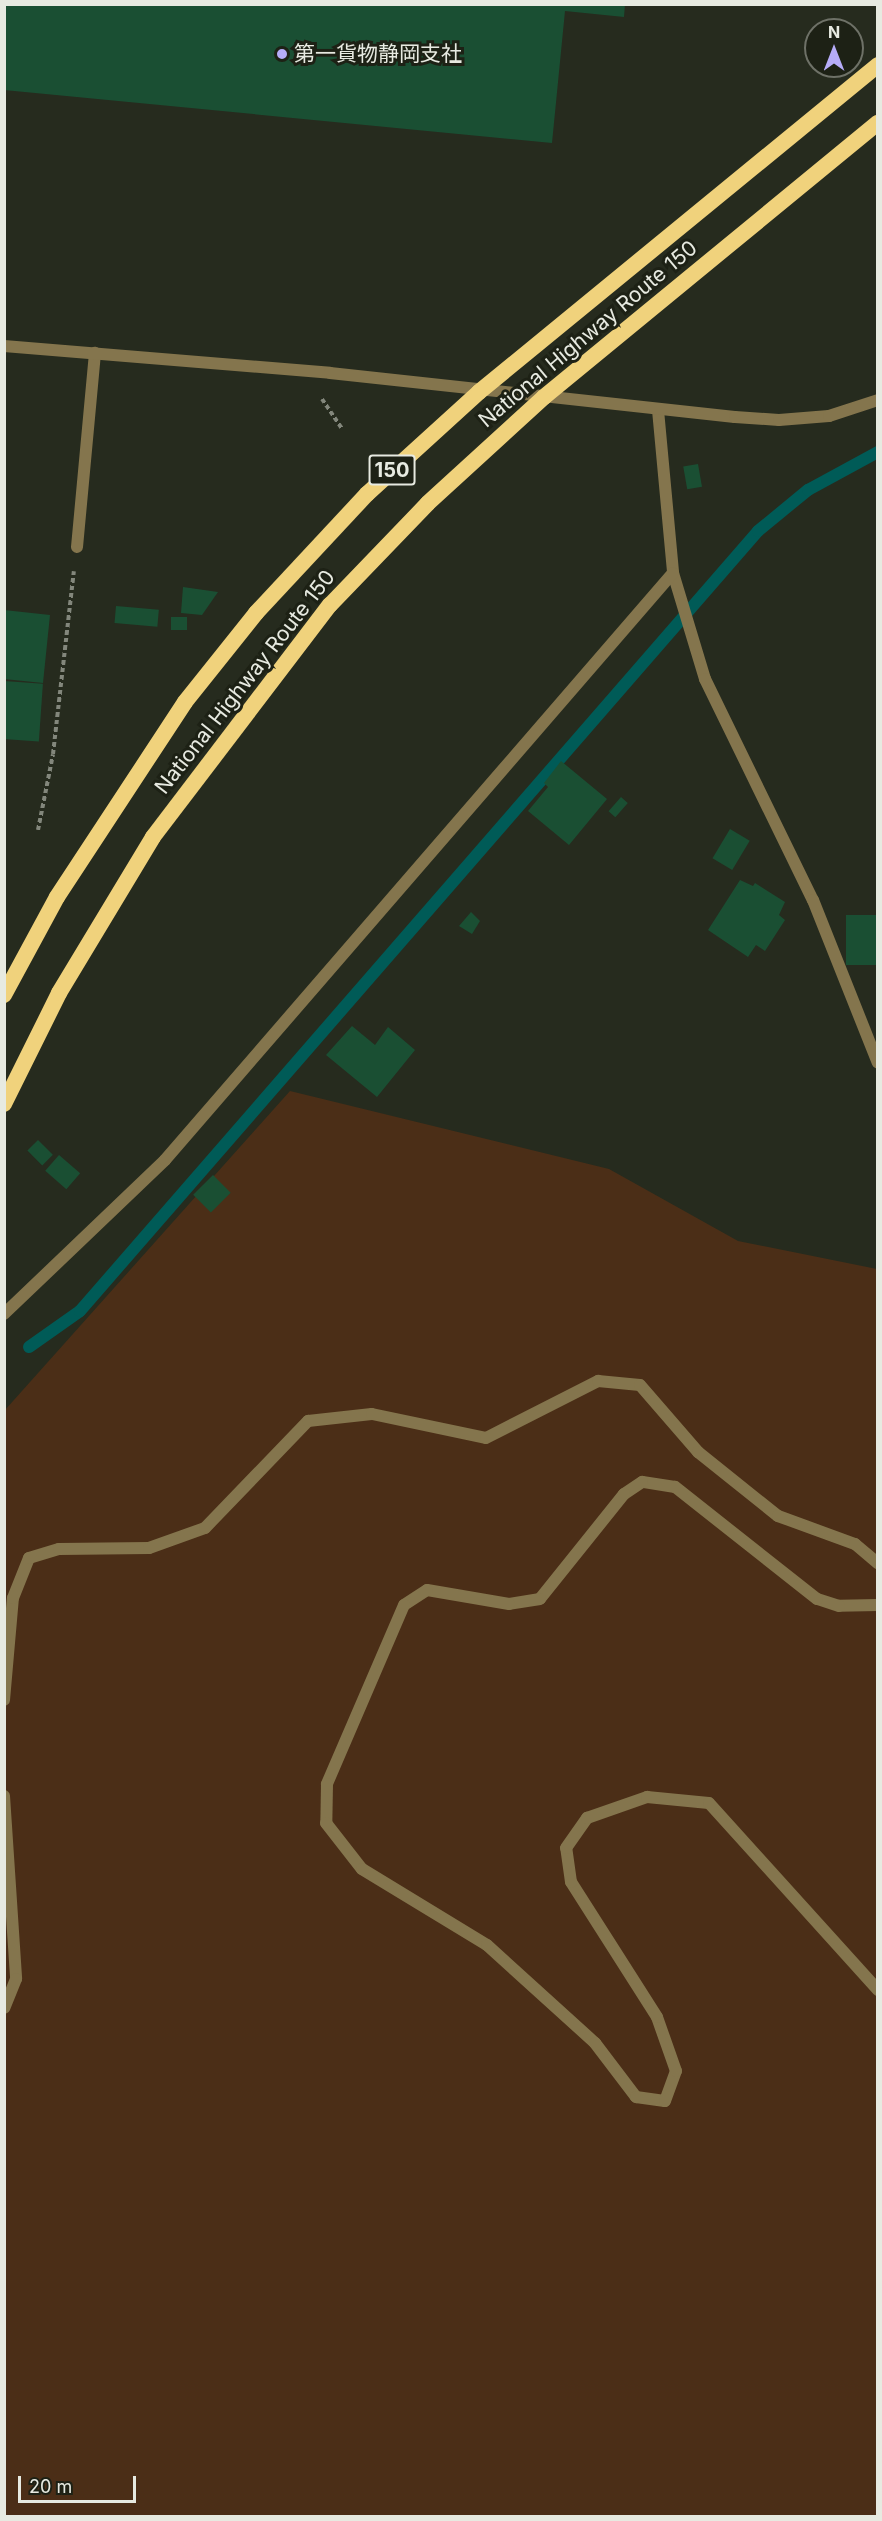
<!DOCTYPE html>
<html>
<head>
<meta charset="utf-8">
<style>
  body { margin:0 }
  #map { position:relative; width:882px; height:2521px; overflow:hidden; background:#262b1e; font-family:Inter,"Noto Sans JP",sans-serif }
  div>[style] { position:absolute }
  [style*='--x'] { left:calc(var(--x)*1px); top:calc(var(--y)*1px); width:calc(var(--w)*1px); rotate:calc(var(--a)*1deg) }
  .green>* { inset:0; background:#4b2e17 }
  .stream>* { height:12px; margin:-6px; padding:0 6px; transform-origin:6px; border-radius:6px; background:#005b57 }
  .building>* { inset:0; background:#1a4f33; transform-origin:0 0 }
  .path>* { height:4px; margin-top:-2px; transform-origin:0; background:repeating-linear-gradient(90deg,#83877c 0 4.5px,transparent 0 7.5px) }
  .minor>* { height:12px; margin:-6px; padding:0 6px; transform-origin:6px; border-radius:6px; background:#84754d }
  .tertiary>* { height:12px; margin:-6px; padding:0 6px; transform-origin:6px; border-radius:6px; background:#84754d }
  .trunk>* { height:16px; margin:-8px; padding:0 8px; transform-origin:8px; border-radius:8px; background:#f0d27c }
  .dots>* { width:16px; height:16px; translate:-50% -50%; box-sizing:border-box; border:3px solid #1d2115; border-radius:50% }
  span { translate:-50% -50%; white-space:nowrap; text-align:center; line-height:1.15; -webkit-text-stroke:6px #1d2115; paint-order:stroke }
  .shield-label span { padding:2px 4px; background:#1d2115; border:2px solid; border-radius:4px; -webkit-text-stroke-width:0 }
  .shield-label { font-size:20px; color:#e7eae1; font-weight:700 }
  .poi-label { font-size:21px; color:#e7eae1 }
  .left { translate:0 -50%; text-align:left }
  .street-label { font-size:21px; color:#e7eae1 }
  .frame { position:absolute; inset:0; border:6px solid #e7eae1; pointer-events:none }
  .north { position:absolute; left:804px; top:18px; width:60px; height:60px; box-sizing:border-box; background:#1d2115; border:2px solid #6e7167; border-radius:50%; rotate:0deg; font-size:16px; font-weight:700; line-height:24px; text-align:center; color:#e7eae1 }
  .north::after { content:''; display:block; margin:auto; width:21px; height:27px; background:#b6acf8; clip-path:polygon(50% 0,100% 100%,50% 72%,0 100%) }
  .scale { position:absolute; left:18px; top:2476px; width:118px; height:27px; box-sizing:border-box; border:3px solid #e7eae1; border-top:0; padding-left:8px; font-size:18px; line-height:21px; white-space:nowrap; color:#e7eae1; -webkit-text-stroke:4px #1d2115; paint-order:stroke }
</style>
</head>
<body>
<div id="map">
  <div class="green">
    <i style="clip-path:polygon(290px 1091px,609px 1169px,738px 1241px,877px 1269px,877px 2516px,5px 2516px,5px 1410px)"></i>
  </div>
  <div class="stream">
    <i style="--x:29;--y:1347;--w:62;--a:-35.2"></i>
    <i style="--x:80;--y:1311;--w:1033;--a:-49"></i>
    <i style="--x:758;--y:531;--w:65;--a:-39.4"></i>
    <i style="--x:808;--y:490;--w:80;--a:-28.5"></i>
  </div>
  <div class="building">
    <i style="clip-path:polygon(4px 4px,625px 4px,624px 17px,565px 11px,552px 143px,4px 90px)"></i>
    <i style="left:698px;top:464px;width:23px;height:15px;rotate:80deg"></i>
    <i style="clip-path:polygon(183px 587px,218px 592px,202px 615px,181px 613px)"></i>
    <i style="left:116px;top:606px;width:43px;height:17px;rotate:5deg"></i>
    <i style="clip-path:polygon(4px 610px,50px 615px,43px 683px,4px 679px)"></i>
    <i style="left:171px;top:617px;width:16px;height:13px"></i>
    <i style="left:4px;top:681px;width:39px;height:58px;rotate:4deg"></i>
    <i style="clip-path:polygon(561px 761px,607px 799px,569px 845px,528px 811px,548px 787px,544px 783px)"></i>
    <i style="left:621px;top:797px;width:9px;height:19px;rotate:41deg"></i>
    <i style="left:730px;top:829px;width:23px;height:34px;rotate:31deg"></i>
    <i style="clip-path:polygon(740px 880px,753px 886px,755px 883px,785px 902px,779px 915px,785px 920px,765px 951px,756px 945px,748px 957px,708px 930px)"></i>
    <i style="clip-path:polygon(471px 912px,480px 921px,472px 934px,459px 926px)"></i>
    <i style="left:878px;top:915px;width:50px;height:32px;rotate:90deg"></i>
    <i style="clip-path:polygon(352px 1026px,375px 1045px,388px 1027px,415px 1050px,377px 1097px,326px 1055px)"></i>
    <i style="left:38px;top:1140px;width:21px;height:15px;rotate:45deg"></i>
    <i style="left:59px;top:1155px;width:28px;height:21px;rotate:41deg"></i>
    <i style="left:213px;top:1175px;width:25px;height:28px;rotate:45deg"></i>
  </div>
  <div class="path">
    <i style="--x:322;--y:399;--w:36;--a:56"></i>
    <i style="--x:38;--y:830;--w:77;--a:-78.8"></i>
    <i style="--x:53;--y:754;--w:184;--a:-83.5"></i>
  </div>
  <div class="minor">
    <i style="--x:658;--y:410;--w:164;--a:84.7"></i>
    <i style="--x:673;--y:573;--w:111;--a:73.2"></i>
    <i style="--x:705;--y:679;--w:246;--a:64"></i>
    <i style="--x:813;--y:900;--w:175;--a:68.3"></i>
    <i style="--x:77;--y:547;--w:195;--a:-84.7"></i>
    <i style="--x:4;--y:1314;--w:223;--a:-43.7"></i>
    <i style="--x:165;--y:1160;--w:776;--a:-49.13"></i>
    <i style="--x:878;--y:1605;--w:39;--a:179"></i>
    <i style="--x:839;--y:1606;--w:23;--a:-162"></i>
    <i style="--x:817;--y:1599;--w:181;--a:-141.7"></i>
    <i style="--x:675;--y:1487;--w:33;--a:-171"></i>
    <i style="--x:642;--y:1482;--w:22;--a:146"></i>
    <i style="--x:624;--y:1494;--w:134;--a:128.7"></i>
    <i style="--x:540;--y:1599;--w:31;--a:171"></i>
    <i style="--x:509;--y:1604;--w:83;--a:-170.3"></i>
    <i style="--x:427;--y:1590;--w:27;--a:147"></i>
    <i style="--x:404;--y:1605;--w:195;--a:113.3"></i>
    <i style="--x:327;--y:1784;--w:39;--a:91"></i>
    <i style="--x:326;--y:1823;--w:58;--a:52"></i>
    <i style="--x:362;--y:1869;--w:146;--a:31.3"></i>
    <i style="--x:487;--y:1945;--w:146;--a:42.2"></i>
    <i style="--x:595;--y:2043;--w:68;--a:52.8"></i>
    <i style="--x:636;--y:2097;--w:29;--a:8"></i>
    <i style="--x:665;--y:2101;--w:32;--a:-70"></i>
    <i style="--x:676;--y:2071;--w:57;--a:-109.4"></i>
    <i style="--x:657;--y:2017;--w:160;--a:-122.5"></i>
    <i style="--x:571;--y:1882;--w:34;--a:-98"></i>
    <i style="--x:566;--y:1848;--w:37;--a:-55"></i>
    <i style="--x:587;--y:1818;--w:64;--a:-19.3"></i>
    <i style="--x:647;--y:1797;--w:62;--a:5.5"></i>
    <i style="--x:709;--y:1803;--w:252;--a:47.9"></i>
    <i style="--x:4;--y:1700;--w:102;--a:-85"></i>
    <i style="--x:13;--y:1598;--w:43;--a:-68.2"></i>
    <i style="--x:29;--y:1558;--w:31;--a:-17"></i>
    <i style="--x:59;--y:1549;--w:90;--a:-0.6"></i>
    <i style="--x:149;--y:1548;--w:59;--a:-19.7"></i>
    <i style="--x:205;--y:1528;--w:149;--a:-46.1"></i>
    <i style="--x:308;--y:1421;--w:64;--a:-6.2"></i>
    <i style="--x:372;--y:1414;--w:116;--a:11.9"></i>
    <i style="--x:486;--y:1438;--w:126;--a:-27"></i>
    <i style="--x:598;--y:1381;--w:42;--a:5.4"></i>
    <i style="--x:640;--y:1385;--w:89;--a:49.1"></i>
    <i style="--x:698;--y:1452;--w:102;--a:38.7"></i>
    <i style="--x:778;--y:1516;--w:82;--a:20"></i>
    <i style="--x:855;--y:1544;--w:30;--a:40"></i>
    <i style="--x:4;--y:1796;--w:183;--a:86.2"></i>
    <i style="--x:16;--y:1979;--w:31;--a:112"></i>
  </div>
  <div class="tertiary">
    <i style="--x:4;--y:346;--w:327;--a:4.7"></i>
    <i style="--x:330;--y:373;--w:407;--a:6.2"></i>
    <i style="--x:735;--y:417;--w:44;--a:3.9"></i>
    <i style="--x:779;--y:420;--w:50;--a:-4.6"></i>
    <i style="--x:829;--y:416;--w:52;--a:-18.1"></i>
  </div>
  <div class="trunk">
    <i style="--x:4;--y:995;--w:111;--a:-61.6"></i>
    <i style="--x:57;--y:897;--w:233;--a:-56.7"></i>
    <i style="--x:185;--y:702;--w:114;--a:-51.4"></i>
    <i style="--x:256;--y:613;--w:163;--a:-47"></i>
    <i style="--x:367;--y:494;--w:151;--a:-42.3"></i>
    <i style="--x:479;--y:392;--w:516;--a:-39.34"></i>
    <i style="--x:4;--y:1104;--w:124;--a:-63.6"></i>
    <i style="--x:59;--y:993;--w:182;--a:-58.9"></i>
    <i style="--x:153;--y:837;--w:292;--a:-52.7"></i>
    <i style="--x:330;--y:605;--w:141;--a:-46.1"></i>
    <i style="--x:428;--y:503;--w:157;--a:-42.4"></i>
    <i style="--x:544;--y:397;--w:432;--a:-39.4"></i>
  </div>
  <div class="dots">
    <i style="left:282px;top:54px;background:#b6acf8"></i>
  </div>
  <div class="shield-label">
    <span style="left:392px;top:470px">150</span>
  </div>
  <div class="poi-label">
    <span class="left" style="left:294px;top:54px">第一貨物静岡支社</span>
  </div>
  <div class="street-label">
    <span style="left:588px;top:334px;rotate:-40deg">National Highway Route 150</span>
    <span style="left:245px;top:682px;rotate:-52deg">National Highway Route 150</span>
  </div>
  <div class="frame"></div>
  <div class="north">N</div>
  <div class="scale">20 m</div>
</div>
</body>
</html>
